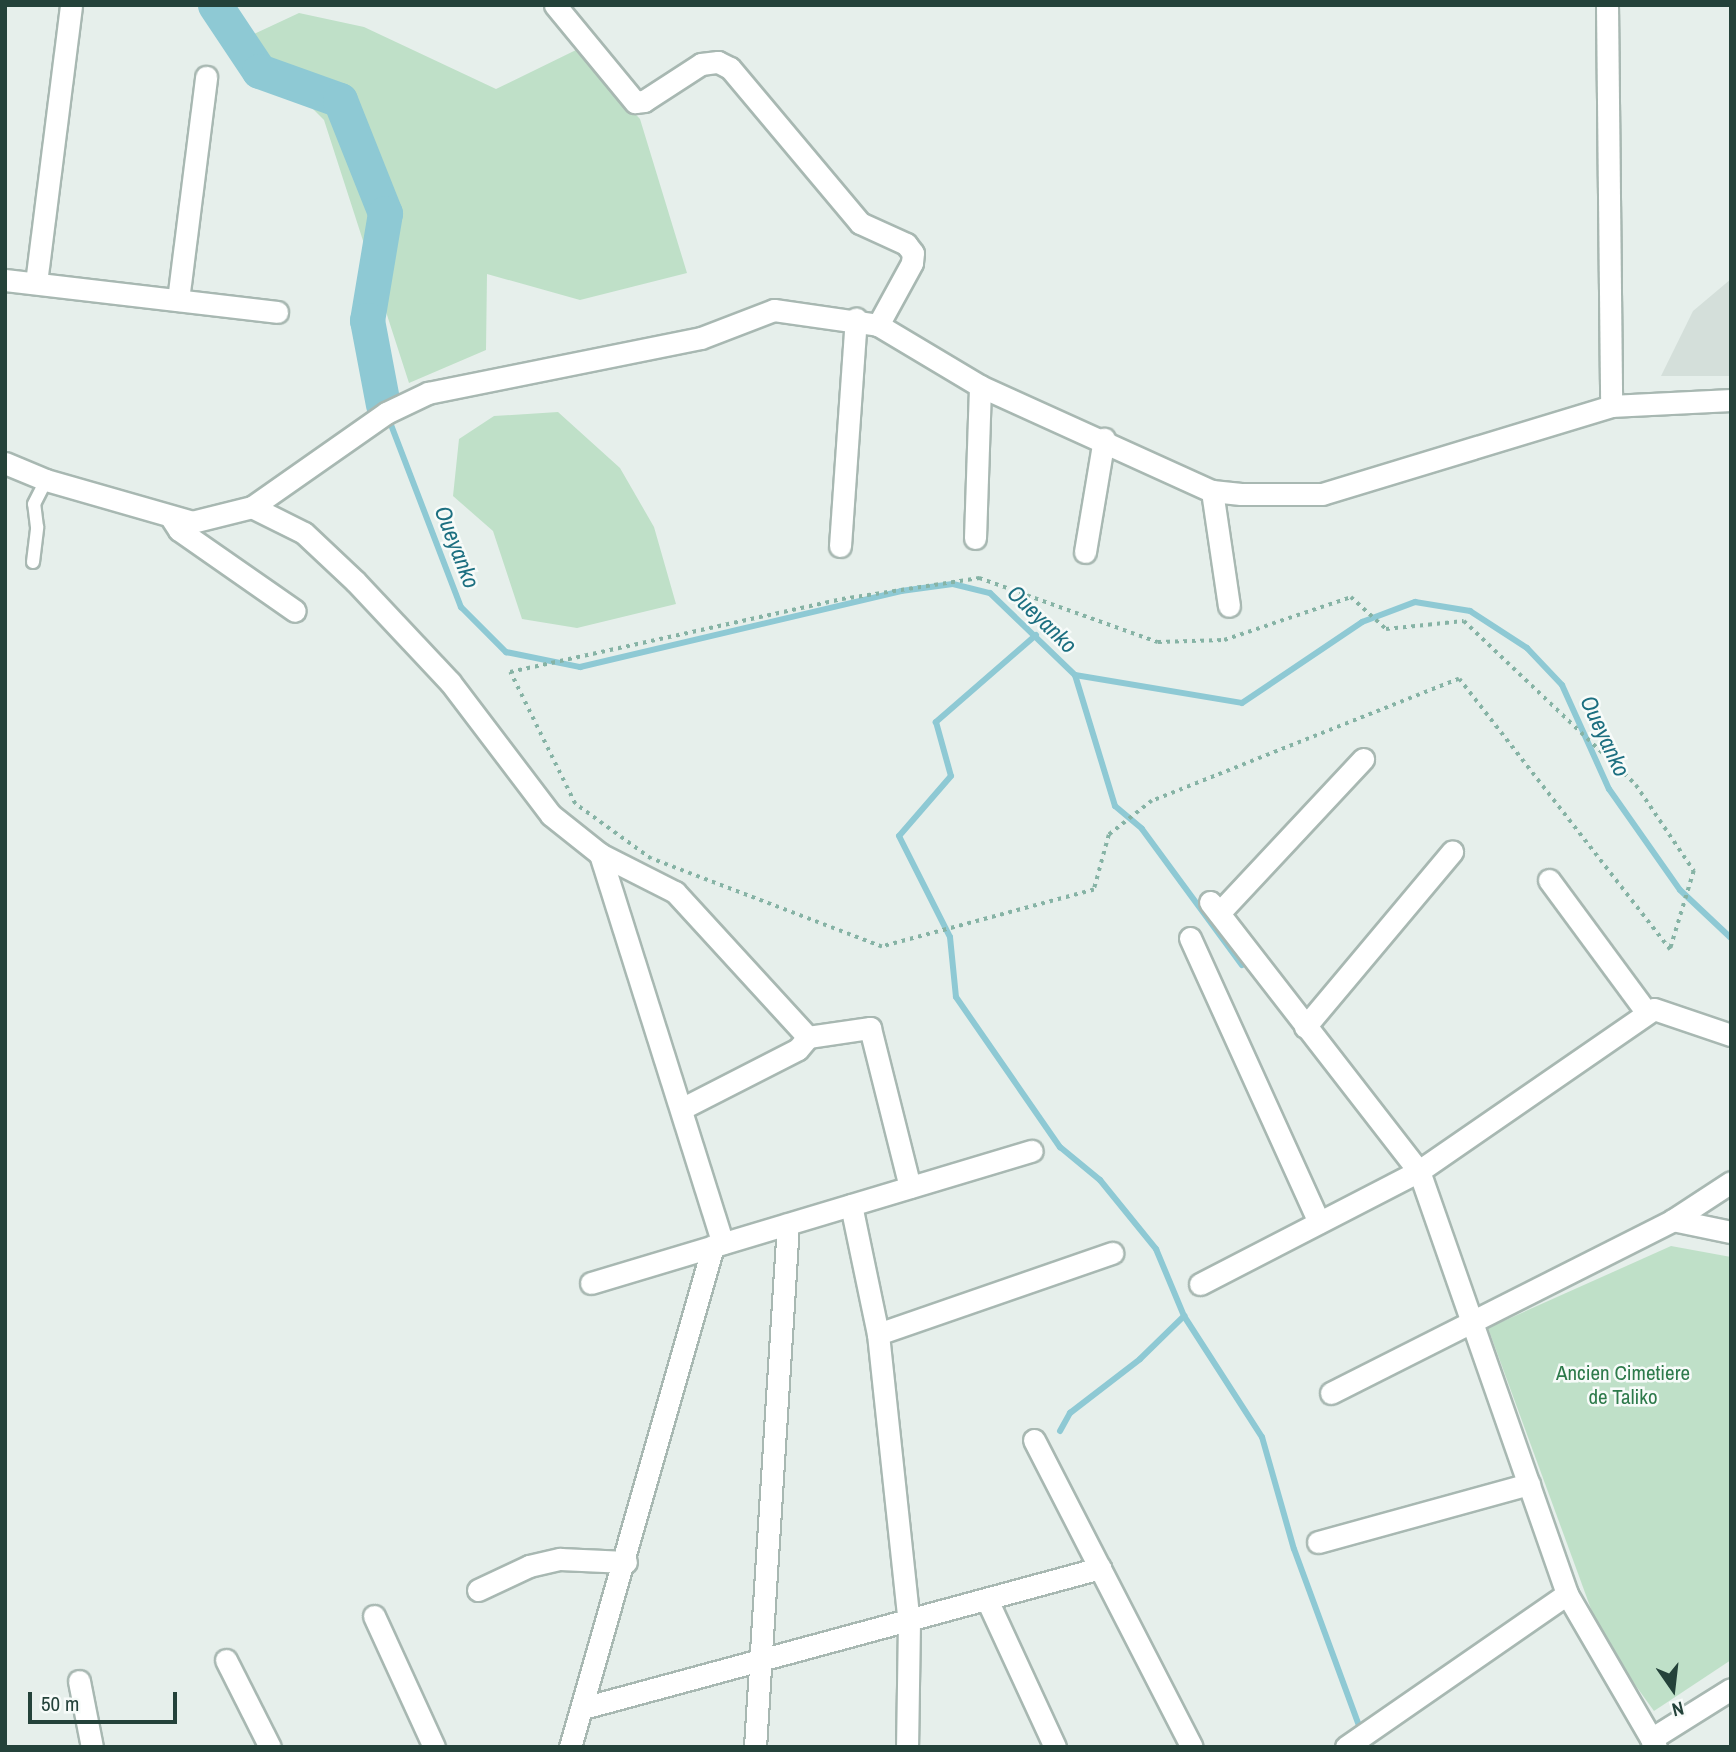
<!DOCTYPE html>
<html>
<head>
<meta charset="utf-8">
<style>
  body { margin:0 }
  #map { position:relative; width:1736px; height:1752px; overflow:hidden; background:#e6efeb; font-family:"Archivo Narrow",sans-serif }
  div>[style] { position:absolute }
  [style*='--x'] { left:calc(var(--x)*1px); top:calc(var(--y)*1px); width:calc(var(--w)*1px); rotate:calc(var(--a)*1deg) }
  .built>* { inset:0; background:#d4dfda }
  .green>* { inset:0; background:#bfe0c8 }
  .stream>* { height:6px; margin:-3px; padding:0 3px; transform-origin:3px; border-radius:3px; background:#8ec9d4 }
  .river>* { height:35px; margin:-17.5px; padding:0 17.5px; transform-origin:17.5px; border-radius:17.5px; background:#8ec9d4 }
  .path>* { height:3.5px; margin-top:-1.75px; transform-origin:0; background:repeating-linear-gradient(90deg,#86b3a5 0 3.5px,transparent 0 8.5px) }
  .roads { filter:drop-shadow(2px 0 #a8b8b2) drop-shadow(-2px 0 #a8b8b2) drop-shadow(0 2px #a8b8b2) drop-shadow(0 -2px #a8b8b2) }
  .lane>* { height:12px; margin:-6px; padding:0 6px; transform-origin:6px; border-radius:6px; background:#fff }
  .street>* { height:21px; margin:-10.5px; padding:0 10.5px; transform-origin:10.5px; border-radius:10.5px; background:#fff }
  .secondary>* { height:21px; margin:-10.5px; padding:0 10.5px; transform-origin:10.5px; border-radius:10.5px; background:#fff }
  span { translate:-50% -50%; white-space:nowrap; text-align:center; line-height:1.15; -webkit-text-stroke:5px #f7fbf9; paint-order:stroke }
  .park-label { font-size:21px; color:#2d7a4b }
  .water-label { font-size:23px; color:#1c6f80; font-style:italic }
  .frame { position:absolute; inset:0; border:7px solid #24423a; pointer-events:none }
  .north { position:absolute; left:1638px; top:1654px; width:70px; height:70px; -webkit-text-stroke:5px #f7fbf9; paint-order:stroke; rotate:166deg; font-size:19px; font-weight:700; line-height:28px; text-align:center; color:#24423a }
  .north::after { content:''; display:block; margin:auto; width:24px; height:32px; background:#24423a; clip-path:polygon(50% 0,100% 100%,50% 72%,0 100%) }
  .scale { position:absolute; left:28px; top:1692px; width:149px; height:32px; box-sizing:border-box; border:4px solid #24423a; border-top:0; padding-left:9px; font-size:21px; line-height:24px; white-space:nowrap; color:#24423a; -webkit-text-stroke:5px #f7fbf9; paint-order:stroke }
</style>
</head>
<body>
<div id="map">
  <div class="built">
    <i style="clip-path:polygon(1731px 279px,1731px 376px,1661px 376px,1693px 311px)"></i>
  </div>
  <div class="green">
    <i style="clip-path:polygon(299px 13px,364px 27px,496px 89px,576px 50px,640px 119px,687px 273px,580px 300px,487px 274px,486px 350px,409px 383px,324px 120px,243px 39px)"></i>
    <i style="clip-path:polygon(558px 412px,620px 468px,654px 527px,676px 604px,577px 628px,522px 619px,493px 531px,453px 496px,459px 439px,494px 416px)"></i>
    <i style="clip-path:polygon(1671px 1246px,1731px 1257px,1731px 1660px,1654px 1711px,1602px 1639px,1488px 1328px)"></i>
  </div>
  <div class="stream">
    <i style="--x:388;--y:417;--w:204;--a:69"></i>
    <i style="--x:461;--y:607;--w:64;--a:45"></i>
    <i style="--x:506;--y:652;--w:76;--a:11.5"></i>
    <i style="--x:580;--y:667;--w:330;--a:-13.3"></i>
    <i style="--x:901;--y:591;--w:52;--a:-7.7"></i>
    <i style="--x:953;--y:584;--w:38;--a:14"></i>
    <i style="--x:990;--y:593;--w:118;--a:44"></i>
    <i style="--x:1075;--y:675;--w:169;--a:9.5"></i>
    <i style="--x:1242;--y:703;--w:145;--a:-34"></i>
    <i style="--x:1362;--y:622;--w:57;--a:-20.7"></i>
    <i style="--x:1415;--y:602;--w:56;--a:9.3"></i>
    <i style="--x:1470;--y:611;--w:68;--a:33"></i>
    <i style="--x:1527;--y:648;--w:51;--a:46.6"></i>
    <i style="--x:1562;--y:685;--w:114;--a:65.7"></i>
    <i style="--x:1609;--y:789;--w:123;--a:54.9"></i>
    <i style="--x:1680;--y:890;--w:70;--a:43.3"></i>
    <i style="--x:1036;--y:635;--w:133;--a:139"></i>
    <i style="--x:936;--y:722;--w:56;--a:74.5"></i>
    <i style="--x:951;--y:776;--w:79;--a:130.9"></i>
    <i style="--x:899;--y:836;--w:113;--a:63.2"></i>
    <i style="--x:950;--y:937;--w:60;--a:84.3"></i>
    <i style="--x:956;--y:997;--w:183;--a:55.3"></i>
    <i style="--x:1060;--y:1147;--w:52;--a:39.5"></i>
    <i style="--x:1100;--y:1180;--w:89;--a:50.9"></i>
    <i style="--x:1156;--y:1249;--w:73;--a:67.3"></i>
    <i style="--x:1184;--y:1316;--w:144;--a:57.2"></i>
    <i style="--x:1262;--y:1437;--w:116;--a:74.1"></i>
    <i style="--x:1294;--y:1549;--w:211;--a:69.8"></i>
    <i style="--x:1075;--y:675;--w:137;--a:73"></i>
    <i style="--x:1115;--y:806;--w:35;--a:40"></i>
    <i style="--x:1142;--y:829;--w:169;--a:53.7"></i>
    <i style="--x:1060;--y:1431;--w:21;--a:-61"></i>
    <i style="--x:1070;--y:1413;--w:88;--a:-37.6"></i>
    <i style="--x:1140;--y:1359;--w:62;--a:-44.3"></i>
  </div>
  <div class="river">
    <i style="--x:215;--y:5;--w:79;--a:56.3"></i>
    <i style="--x:259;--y:71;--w:86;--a:19.7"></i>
    <i style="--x:340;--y:100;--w:122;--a:68.3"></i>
    <i style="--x:385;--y:213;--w:109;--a:99.5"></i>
    <i style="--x:367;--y:320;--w:86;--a:79.3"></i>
  </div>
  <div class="path">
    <i style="--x:979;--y:578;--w:190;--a:19.7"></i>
    <i style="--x:1158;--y:642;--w:66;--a:-1.7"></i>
    <i style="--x:1224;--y:640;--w:134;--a:-18.7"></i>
    <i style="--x:1351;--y:597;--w:47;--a:42.4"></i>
    <i style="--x:1386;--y:629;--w:78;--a:-5.9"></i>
    <i style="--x:1464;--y:621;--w:238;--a:43.6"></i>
    <i style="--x:1636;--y:785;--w:104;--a:56"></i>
    <i style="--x:1694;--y:871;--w:83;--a:106.9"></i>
    <i style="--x:1670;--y:950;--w:343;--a:-127.9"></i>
    <i style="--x:1459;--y:679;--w:330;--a:158.3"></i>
    <i style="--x:1152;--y:801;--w:55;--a:141.7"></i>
    <i style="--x:1109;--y:835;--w:57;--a:105.3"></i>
    <i style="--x:1094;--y:890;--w:220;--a:165"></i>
    <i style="--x:882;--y:947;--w:247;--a:-159.1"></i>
    <i style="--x:651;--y:859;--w:94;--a:-144.1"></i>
    <i style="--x:575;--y:804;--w:147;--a:-116.2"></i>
    <i style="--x:510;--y:672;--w:340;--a:-12.4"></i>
    <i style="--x:842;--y:599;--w:139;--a:-8.7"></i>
  </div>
  <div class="roads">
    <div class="lane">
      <i style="--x:33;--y:562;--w:35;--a:-83"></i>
      <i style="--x:37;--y:527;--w:23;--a:-97"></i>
      <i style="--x:34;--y:504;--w:27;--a:-63"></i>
    </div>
    <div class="street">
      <i style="--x:555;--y:5;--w:126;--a:50.5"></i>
      <i style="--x:635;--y:102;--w:9;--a:-6"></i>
      <i style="--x:644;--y:101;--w:68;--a:-33"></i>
      <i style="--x:701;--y:64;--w:17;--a:-7"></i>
      <i style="--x:718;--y:62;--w:13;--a:27"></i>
      <i style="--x:730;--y:68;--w:202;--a:50"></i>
      <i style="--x:860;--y:223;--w:51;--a:24.5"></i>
      <i style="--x:906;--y:244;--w:11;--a:52"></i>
      <i style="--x:913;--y:253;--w:10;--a:96"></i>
      <i style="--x:912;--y:263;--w:71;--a:118.7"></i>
      <i style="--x:1607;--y:5;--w:401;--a:89.4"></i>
      <i style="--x:5;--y:280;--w:274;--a:6.7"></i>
      <i style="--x:36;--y:283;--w:279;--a:-82.8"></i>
      <i style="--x:178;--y:300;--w:225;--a:-82.8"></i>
      <i style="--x:1212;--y:491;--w:116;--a:81.6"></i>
      <i style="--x:252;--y:507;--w:58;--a:26.6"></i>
      <i style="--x:304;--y:533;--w:71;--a:43.3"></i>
      <i style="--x:356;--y:582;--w:137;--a:46.8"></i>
      <i style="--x:450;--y:682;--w:167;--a:52.8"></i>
      <i style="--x:551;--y:815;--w:63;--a:38.5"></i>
      <i style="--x:600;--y:854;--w:84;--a:26.9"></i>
      <i style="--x:675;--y:892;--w:197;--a:47.5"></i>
      <i style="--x:808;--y:1037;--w:63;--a:-8.3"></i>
      <i style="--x:870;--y:1028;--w:164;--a:75.9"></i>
      <i style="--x:170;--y:516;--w:17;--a:57"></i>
      <i style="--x:179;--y:530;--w:141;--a:34.9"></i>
      <i style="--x:975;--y:538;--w:152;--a:-88.1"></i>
      <i style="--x:840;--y:546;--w:228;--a:-86"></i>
      <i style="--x:1085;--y:552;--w:115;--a:-80.5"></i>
      <i style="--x:600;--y:854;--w:408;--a:72.5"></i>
      <i style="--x:1549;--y:880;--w:165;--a:53.6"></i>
      <i style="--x:1210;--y:902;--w:341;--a:52.2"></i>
      <i style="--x:1419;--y:1171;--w:448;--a:70.7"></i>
      <i style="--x:1567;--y:1594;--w:177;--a:59.8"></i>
      <i style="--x:1219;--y:913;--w:211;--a:-46.9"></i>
      <i style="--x:1190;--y:938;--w:312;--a:65.6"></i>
      <i style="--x:1305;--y:1027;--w:229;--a:-50"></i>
      <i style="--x:681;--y:1109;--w:131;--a:-27.1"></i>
      <i style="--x:798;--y:1049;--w:16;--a:-50"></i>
      <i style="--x:851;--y:1205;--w:132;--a:78.2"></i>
      <i style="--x:878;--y:1334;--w:290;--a:83.9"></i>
      <i style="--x:909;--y:1622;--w:125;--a:90.9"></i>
      <i style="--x:1673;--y:1220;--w:59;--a:11.7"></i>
      <i style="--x:591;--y:1283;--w:460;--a:-16.7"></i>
      <i style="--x:1200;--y:1284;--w:246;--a:-27.3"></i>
      <i style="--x:1419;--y:1171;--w:285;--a:-34.6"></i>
      <i style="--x:1654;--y:1009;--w:81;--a:18.7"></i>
      <i style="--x:878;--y:1334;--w:248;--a:-19.1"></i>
      <i style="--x:1331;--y:1393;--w:383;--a:-26.8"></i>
      <i style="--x:1673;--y:1220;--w:69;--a:-33.2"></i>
      <i style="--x:1034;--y:1440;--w:345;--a:62.8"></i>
      <i style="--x:1318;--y:1542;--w:219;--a:-15.4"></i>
      <i style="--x:478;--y:1590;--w:56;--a:-25.2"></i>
      <i style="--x:529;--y:1566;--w:32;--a:-13"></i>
      <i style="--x:560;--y:1559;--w:66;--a:2.6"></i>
      <i style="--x:988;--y:1602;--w:160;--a:65.2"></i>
      <i style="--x:374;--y:1616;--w:144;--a:65.4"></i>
      <i style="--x:226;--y:1660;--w:97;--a:63.2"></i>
      <i style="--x:79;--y:1681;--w:67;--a:78.9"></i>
      <i style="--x:583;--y:1708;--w:536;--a:-15.15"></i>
      <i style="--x:1651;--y:1739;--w:94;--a:-32"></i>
      <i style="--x:570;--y:1747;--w:521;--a:-74.07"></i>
      <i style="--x:755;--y:1747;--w:524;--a:-86.39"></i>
      <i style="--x:1346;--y:1747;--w:269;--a:-34.7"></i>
    </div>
    <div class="secondary">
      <i style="--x:5;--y:463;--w:44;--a:22.5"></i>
      <i style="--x:46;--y:480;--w:152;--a:16"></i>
      <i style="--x:192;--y:522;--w:62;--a:-14"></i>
      <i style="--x:252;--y:507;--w:164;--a:-35"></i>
      <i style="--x:386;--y:413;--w:47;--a:-25.5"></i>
      <i style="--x:428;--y:393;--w:278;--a:-11.4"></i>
      <i style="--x:701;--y:338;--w:78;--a:-21"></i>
      <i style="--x:774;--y:310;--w:105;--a:8.2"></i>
      <i style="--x:878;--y:325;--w:119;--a:30.9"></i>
      <i style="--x:980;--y:386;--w:255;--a:24.4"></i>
      <i style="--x:1212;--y:491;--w:29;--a:6"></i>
      <i style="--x:1241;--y:494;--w:81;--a:0"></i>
      <i style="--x:1322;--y:494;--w:302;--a:-16.9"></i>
      <i style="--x:1611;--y:406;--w:120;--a:-2.9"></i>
    </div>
  </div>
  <div class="park-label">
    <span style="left:1623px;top:1385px">Ancien Cimetiere<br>de Taliko</span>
  </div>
  <div class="water-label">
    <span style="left:457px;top:547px;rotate:69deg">Oueyanko</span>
    <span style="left:1042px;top:619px;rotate:44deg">Oueyanko</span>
    <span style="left:1605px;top:736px;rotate:65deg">Oueyanko</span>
  </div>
  <div class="frame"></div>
  <div class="north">N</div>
  <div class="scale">50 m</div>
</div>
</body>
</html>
